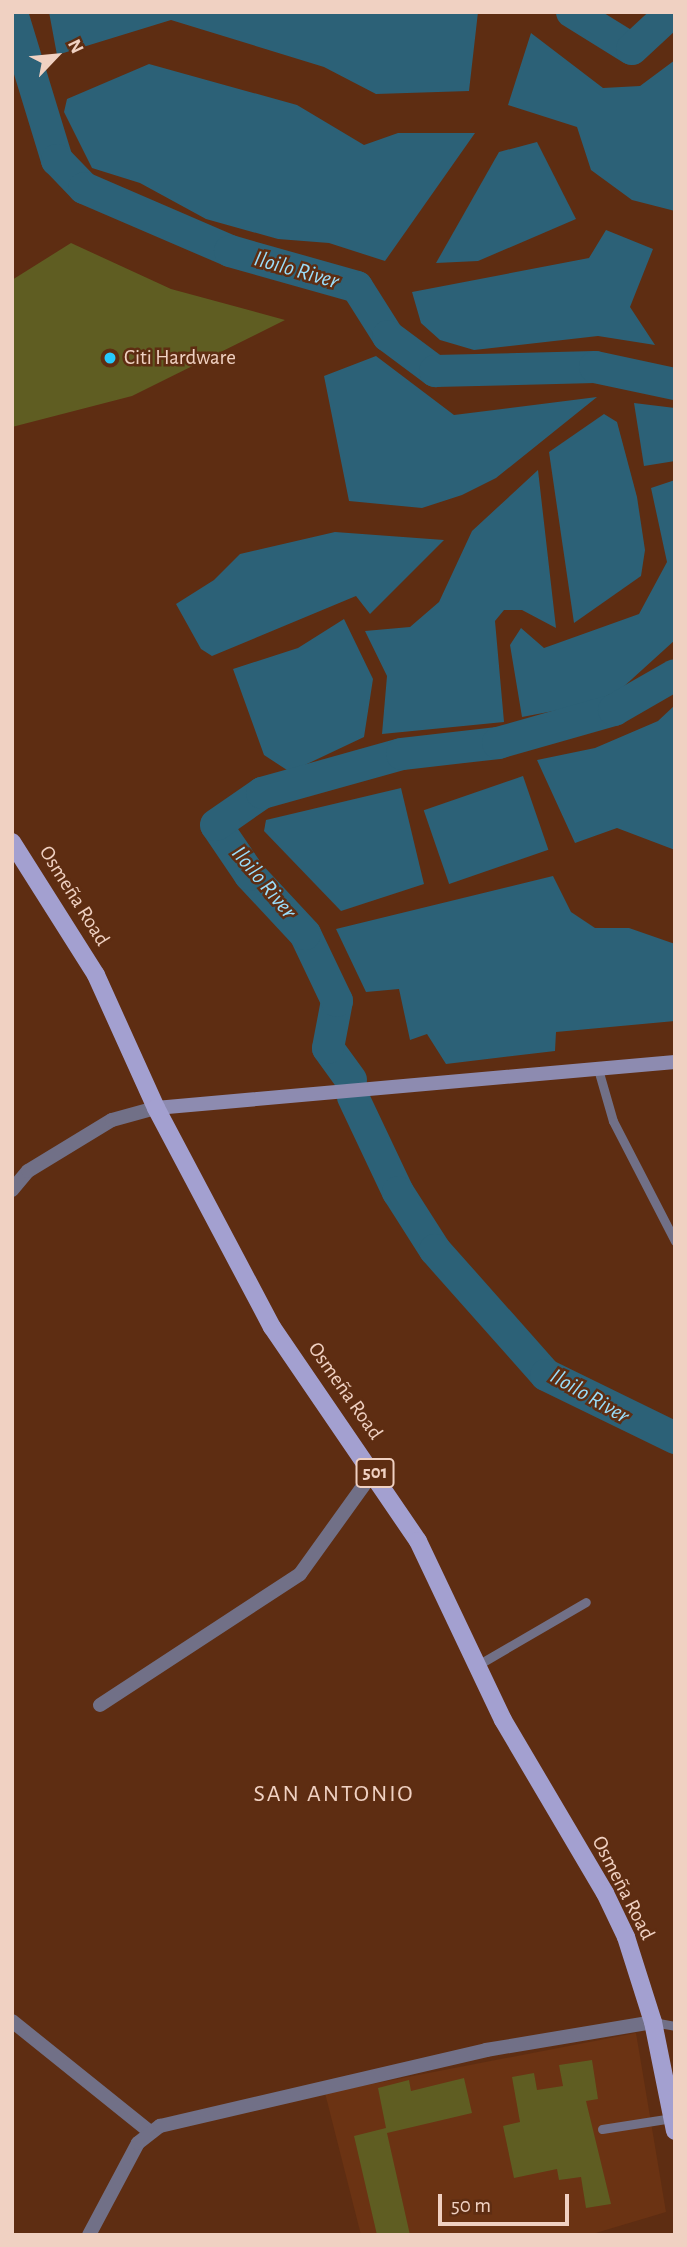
<!DOCTYPE html>
<html>
<head>
<meta charset="utf-8">
<style>
  body { margin:0 }
  #map { position:relative; width:687px; height:2247px; overflow:hidden; background:#5e2d12; font-family:"Alegreya Sans",sans-serif }
  div>[style] { position:absolute }
  [style*='--x'] { left:calc(var(--x)*1px); top:calc(var(--y)*1px); width:calc(var(--w)*1px); rotate:calc(var(--a)*1deg) }
  .built>* { inset:0; background:#6b3313 }
  .water>* { inset:0; background:#2c6177; transform-origin:0 0 }
  .river>* { height:32px; margin:-16px; padding:0 16px; transform-origin:16px; border-radius:16px; background:#2c6177 }
  .building>* { inset:0; background:#5f5d22 }
  .lane>* { height:9px; margin:-4.5px; padding:0 4.5px; transform-origin:4.5px; border-radius:4.5px; background:#717087 }
  .street>* { height:14px; margin:-7px; padding:0 7px; transform-origin:7px; border-radius:7px; background:#717087 }
  .secondary>* { height:14px; margin:-7px; padding:0 7px; transform-origin:7px; border-radius:7px; background:#8d8bb0 }
  .primary>* { height:18px; margin:-9px; padding:0 9px; transform-origin:9px; border-radius:9px; background:#a3a0d0 }
  .dots>* { width:19px; height:19px; translate:-50% -50%; box-sizing:border-box; border:4px solid #5e2d12; border-radius:50% }
  span { translate:-50% -50%; white-space:nowrap; text-align:center; line-height:1.15; -webkit-text-stroke:5px #5e2d12; paint-order:stroke }
  .shield-label span { padding:2px 5px; background:#5e2d12; border:2px solid; border-radius:5px; -webkit-text-stroke-width:0 }
  .shield-label { font-size:19px; color:#f0d1c2; font-weight:700 }
  .poi-label { font-size:21px; color:#f0d1c2 }
  .left { translate:0 -50%; text-align:left }
  .street-label { font-size:21px; color:#f0d1c2 }
  .water-label { font-size:23px; color:#9addfa; font-style:italic }
  .quarter-label { font-size:24px; color:#f0d1c2; letter-spacing:2px }
  .frame { position:absolute; inset:0; border:14px solid #f0d1c2; pointer-events:none }
  .north { position:absolute; left:21px; top:21px; width:70px; height:70px; -webkit-text-stroke:5px #5e2d12; paint-order:stroke; rotate:64deg; font-size:19px; font-weight:700; line-height:28px; text-align:center; color:#f0d1c2 }
  .north::after { content:''; display:block; margin:auto; width:24px; height:32px; background:#f0d1c2; clip-path:polygon(50% 0,100% 100%,50% 72%,0 100%) }
  .scale { position:absolute; left:438px; top:2194px; width:131px; height:32px; box-sizing:border-box; border:4px solid #f0d1c2; border-top:0; padding-left:9px; font-size:21px; line-height:24px; white-space:nowrap; color:#f0d1c2; -webkit-text-stroke:5px #5e2d12; paint-order:stroke }
</style>
</head>
<body>
<div id="map">
  <div class="built">
    <i style="clip-path:polygon(636px 2033px,666px 2212px,589px 2235px,361px 2235px,325px 2093px)"></i>
  </div>
  <div class="water">
    <i style="clip-path:polygon(49px 12px,478px 12px,469px 91px,376px 94px,324px 67px,171px 20px,57px 55px)"></i>
    <i style="clip-path:polygon(531px 33px,603px 88px,640px 86px,675px 60px,675px 211px,632px 200px,591px 170px,577px 127px,508px 105px)"></i>
    <i style="clip-path:polygon(149px 64px,297px 105px,364px 145px,398px 133px,475px 133px,385px 261px,329px 243px,278px 239px,206px 219px,140px 183px,92px 168px,64px 112px,67px 99px)"></i>
    <i style="clip-path:polygon(537px 142px,576px 219px,478px 261px,436px 263px,499px 152px)"></i>
    <i style="clip-path:polygon(606px 230px,653px 249px,630px 307px,655px 345px,598px 336px,474px 350px,440px 340px,421px 323px,412px 292px,589px 258px)"></i>
    <i style="clip-path:polygon(376px 356px,454px 415px,597px 397px,496px 478px,462px 495px,422px 508px,349px 501px,324px 376px)"></i>
    <i style="clip-path:polygon(634px 403px,675px 408px,675px 461px,644px 466px)"></i>
    <i style="clip-path:polygon(604px 414px,617px 422px,637px 497px,645px 550px,641px 576px,574px 623px,549px 452px)"></i>
    <i style="clip-path:polygon(538px 470px,556px 628px,522px 610px,504px 610px,495px 621px,504px 722px,382px 734px,387px 676px,365px 631px,410px 627px,439px 602px,472px 531px)"></i>
    <i style="clip-path:polygon(675px 480px,675px 640px,621px 689px,590px 704px,522px 717px,510px 645px,521px 628px,544px 648px,639px 614px,667px 562px,651px 488px)"></i>
    <i style="clip-path:polygon(335px 532px,444px 540px,370px 614px,356px 596px,212px 656px,201px 649px,176px 604px,214px 580px,240px 554px)"></i>
    <i style="clip-path:polygon(344px 619px,373px 679px,364px 737px,290px 772px,264px 755px,233px 669px,298px 648px)"></i>
    <i style="clip-path:polygon(675px 705px,675px 850px,617px 828px,575px 843px,537px 760px,595px 748px,658px 721px)"></i>
    <i style="left:523px;top:776px;width:78px;height:105px;rotate:71deg"></i>
    <i style="clip-path:polygon(401px 788px,424px 884px,341px 911px,264px 831px,266px 820px)"></i>
    <i style="clip-path:polygon(553px 876px,571px 912px,595px 928px,629px 928px,675px 944px,675px 1021px,556px 1032px,555px 1051px,446px 1064px,427px 1034px,410px 1040px,399px 989px,366px 992px,336px 929px)"></i>
  </div>
  <div class="river">
    <i style="--x:572;--y:12;--w:70;--a:31.7"></i>
    <i style="--x:632;--y:49;--w:54;--a:-42.8"></i>
    <i style="--x:12;--y:13;--w:154;--a:73"></i>
    <i style="--x:57;--y:160;--w:39;--a:46"></i>
    <i style="--x:84;--y:188;--w:159;--a:23.3"></i>
    <i style="--x:230;--y:251;--w:132;--a:15.8"></i>
    <i style="--x:357;--y:287;--w:58;--a:57.7"></i>
    <i style="--x:388;--y:336;--w:59;--a:36.7"></i>
    <i style="--x:435;--y:371;--w:160;--a:-1.4"></i>
    <i style="--x:595;--y:367;--w:82;--a:12"></i>
    <i style="--x:351;--y:1080;--w:39;--a:-126"></i>
    <i style="--x:328;--y:1048;--w:48;--a:-79.2"></i>
    <i style="--x:337;--y:1001;--w:74;--a:-115.5"></i>
    <i style="--x:305;--y:934;--w:81;--a:-133"></i>
    <i style="--x:250;--y:875;--w:60;--a:-124.2"></i>
    <i style="--x:216;--y:825;--w:56;--a:-34.8"></i>
    <i style="--x:262;--y:793;--w:145;--a:-15.6"></i>
    <i style="--x:402;--y:754;--w:97;--a:-6.5"></i>
    <i style="--x:498;--y:743;--w:121;--a:-15.9"></i>
    <i style="--x:614;--y:710;--w:70;--a:-29.8"></i>
    <i style="--x:353;--y:1097;--w:105;--a:64.7"></i>
    <i style="--x:398;--y:1192;--w:69;--a:57.5"></i>
    <i style="--x:435;--y:1250;--w:167;--a:48.4"></i>
    <i style="--x:546;--y:1375;--w:144;--a:26"></i>
  </div>
  <div class="building">
    <i style="clip-path:polygon(71px 243px,171px 289px,285px 320px,132px 396px,12px 427px,12px 280px)"></i>
    <i style="clip-path:polygon(592px 2060px,598px 2099px,586px 2101px,611px 2204px,586px 2208px,581px 2177px,559px 2180px,557px 2169px,514px 2178px,503px 2126px,520px 2122px,512px 2077px,534px 2073px,537px 2090px,563px 2086px,559px 2065px)"></i>
    <i style="clip-path:polygon(464px 2078px,472px 2113px,387px 2133px,410px 2235px,377px 2235px,354px 2136px,386px 2128px,378px 2088px,409px 2080px,411px 2091px)"></i>
  </div>
  <div class="lane">
    <i style="--x:598;--y:1069;--w:54;--a:73.9"></i>
    <i style="--x:613;--y:1121;--w:135;--a:62.7"></i>
    <i style="--x:476;--y:1666;--w:127;--a:-30.2"></i>
    <i style="--x:653;--y:2022;--w:22;--a:10"></i>
    <i style="--x:602;--y:2129;--w:71;--a:-8.9"></i>
  </div>
  <div class="street">
    <i style="--x:12;--y:1190;--w:25;--a:-50"></i>
    <i style="--x:28;--y:1171;--w:98;--a:-31.3"></i>
    <i style="--x:112;--y:1120;--w:46;--a:-15.3"></i>
    <i style="--x:100;--y:1705;--w:239;--a:-33.2"></i>
    <i style="--x:300;--y:1574;--w:127;--a:-54.3"></i>
    <i style="--x:12;--y:2021;--w:176;--a:38.8"></i>
    <i style="--x:89;--y:2235;--w:104;--a:-62"></i>
    <i style="--x:138;--y:2143;--w:28;--a:-38"></i>
    <i style="--x:160;--y:2126;--w:335;--a:-13.1"></i>
    <i style="--x:486;--y:2050;--w:169;--a:-9.5"></i>
  </div>
  <div class="secondary">
    <i style="--x:156;--y:1108;--w:521;--a:-5.07"></i>
  </div>
  <div class="primary">
    <i style="--x:12;--y:842;--w:157;--a:57.7"></i>
    <i style="--x:96;--y:975;--w:146;--a:65.7"></i>
    <i style="--x:156;--y:1108;--w:248;--a:62.1"></i>
    <i style="--x:272;--y:1327;--w:259;--a:55.7"></i>
    <i style="--x:418;--y:1541;--w:198;--a:64.6"></i>
    <i style="--x:503;--y:1720;--w:201;--a:59.5"></i>
    <i style="--x:605;--y:1893;--w:49;--a:64.5"></i>
    <i style="--x:626;--y:1937;--w:89;--a:72.4"></i>
    <i style="--x:653;--y:2022;--w:111;--a:78.6"></i>
  </div>
  <div class="dots">
    <i style="left:110px;top:358px;background:#26c9fe"></i>
  </div>
  <div class="shield-label">
    <span style="left:375px;top:1473px">501</span>
  </div>
  <div class="poi-label">
    <span class="left" style="left:124px;top:358px">Citi Hardware</span>
  </div>
  <div class="street-label">
    <span style="left:74px;top:896px;rotate:58deg">Osmeña Road</span>
    <span style="left:345px;top:1391px;rotate:55deg">Osmeña Road</span>
    <span style="left:623px;top:1888px;rotate:63deg">Osmeña Road</span>
  </div>
  <div class="water-label">
    <span style="left:296px;top:271px;rotate:16deg">Iloilo River</span>
    <span style="left:263px;top:883px;rotate:50deg">Iloilo River</span>
    <span style="left:589px;top:1397px;rotate:30deg">Iloilo River</span>
  </div>
  <div class="quarter-label">
    <span style="left:334px;top:1795px">SAN ANTONIO</span>
  </div>
  <div class="frame"></div>
  <div class="north">N</div>
  <div class="scale">50 m</div>
</div>
</body>
</html>
